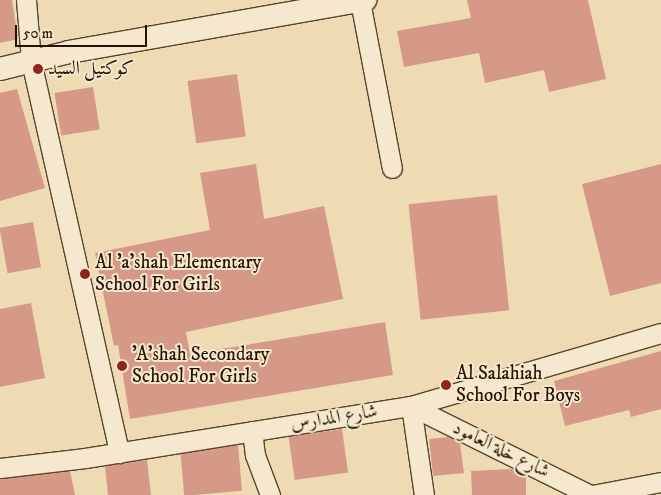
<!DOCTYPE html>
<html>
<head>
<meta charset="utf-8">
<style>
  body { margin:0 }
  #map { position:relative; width:661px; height:495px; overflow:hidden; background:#efdbb3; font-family:"IM FELL DW Pica",Amiri,serif }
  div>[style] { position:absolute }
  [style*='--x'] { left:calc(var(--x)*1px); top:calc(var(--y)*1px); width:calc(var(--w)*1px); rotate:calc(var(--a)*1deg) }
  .building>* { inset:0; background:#d69988; transform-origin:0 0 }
  .roads { filter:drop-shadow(1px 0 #58442d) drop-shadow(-1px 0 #58442d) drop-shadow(0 1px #58442d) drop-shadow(0 -1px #58442d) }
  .minor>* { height:19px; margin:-9.5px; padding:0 9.5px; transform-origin:9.5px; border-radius:9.5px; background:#f5e8ce }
  .tertiary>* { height:22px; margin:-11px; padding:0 11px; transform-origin:11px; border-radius:11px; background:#f5e8ce }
  .dots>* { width:14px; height:14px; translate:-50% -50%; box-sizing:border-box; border:2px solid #f5e8ce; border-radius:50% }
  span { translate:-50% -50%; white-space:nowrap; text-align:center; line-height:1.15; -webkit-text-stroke:4px #f5e8ce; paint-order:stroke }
  .poi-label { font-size:19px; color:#261200 }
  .left { translate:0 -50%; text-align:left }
  .street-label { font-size:19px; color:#261200 }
  .scale { position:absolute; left:15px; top:25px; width:132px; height:22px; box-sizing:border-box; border:2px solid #261200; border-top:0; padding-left:6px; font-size:15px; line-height:18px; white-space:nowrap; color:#261200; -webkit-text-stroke:4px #f5e8ce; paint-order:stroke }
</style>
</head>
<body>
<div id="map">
  <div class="building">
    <i style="clip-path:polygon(0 0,12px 0,18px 39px,0 43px)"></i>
    <i style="clip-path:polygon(467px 0,588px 0,606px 79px,549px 92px,544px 70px,485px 83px,479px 53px,404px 67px,397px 31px,471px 18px)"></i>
    <i style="left:237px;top:74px;width:63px;height:50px;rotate:82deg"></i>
    <i style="left:93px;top:87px;width:43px;height:39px;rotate:81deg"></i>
    <i style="clip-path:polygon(17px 89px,45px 188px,0 201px,0 93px)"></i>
    <i style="clip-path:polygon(256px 164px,264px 219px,324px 206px,343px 299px,186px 332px,190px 354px,385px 322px,393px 375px,130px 419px,118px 345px,114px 346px,95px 253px,210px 230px,200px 173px)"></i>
    <i style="clip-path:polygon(661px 164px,661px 283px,610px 296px,582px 184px)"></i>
    <i style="left:497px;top:195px;width:116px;height:89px;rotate:84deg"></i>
    <i style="left:33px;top:222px;width:46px;height:34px;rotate:80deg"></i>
    <i style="clip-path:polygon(31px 303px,45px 378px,0 387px,0 309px)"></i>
    <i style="clip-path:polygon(661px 351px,661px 409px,631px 417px,629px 410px,565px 426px,554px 381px)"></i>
    <i style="left:342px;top:429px;width:44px;height:54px;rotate:82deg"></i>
    <i style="clip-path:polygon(448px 437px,460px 443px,464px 473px,433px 476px,429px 439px)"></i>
    <i style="left:238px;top:445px;width:46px;height:58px;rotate:85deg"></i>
    <i style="clip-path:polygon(147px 460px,151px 495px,108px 495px,105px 466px)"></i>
    <i style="clip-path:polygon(512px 469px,526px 476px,526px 495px,472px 495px,471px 471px)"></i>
    <i style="clip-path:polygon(70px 471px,75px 495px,0 495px,0 479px)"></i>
  </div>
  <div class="roads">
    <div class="minor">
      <i style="--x:26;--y:0;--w:61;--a:85.3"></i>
      <i style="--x:31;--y:61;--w:402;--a:77.3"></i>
      <i style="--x:360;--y:1;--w:170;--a:79.2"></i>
      <i style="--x:411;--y:406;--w:200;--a:26.4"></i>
      <i style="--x:411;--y:406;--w:90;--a:81.7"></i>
      <i style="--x:252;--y:431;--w:24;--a:83"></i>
      <i style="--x:255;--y:455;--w:43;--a:69.4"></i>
      <i style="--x:0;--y:468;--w:86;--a:-6.7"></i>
      <i style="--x:85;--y:458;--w:330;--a:-9.1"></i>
      <i style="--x:411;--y:406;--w:260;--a:-16.3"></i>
      <i style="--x:592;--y:495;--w:70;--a:-10.7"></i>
    </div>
    <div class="tertiary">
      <i style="--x:0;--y:69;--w:71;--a:-13.8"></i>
      <i style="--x:69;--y:52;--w:301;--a:-10"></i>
    </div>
  </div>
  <div class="dots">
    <i style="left:38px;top:69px;background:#8f2418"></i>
    <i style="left:85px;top:274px;background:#8f2418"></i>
    <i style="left:122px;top:366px;background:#8f2418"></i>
    <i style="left:446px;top:385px;background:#8f2418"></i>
  </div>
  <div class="poi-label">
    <span class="left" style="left:48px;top:69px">كوكتيل السيد</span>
    <span class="left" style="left:95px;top:274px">Al 'a'shah Elementary<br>School For Girls</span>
    <span class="left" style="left:132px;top:366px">'A'shah Secondary<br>School For Girls</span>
    <span class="left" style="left:456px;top:385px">Al Salahiah<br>School For Boys</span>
  </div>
  <div class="street-label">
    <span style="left:334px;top:418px;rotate:-9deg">شارع المدارس</span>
    <span style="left:501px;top:450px;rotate:26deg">شارع خلة العامود</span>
  </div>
  <div class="scale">50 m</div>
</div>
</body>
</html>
